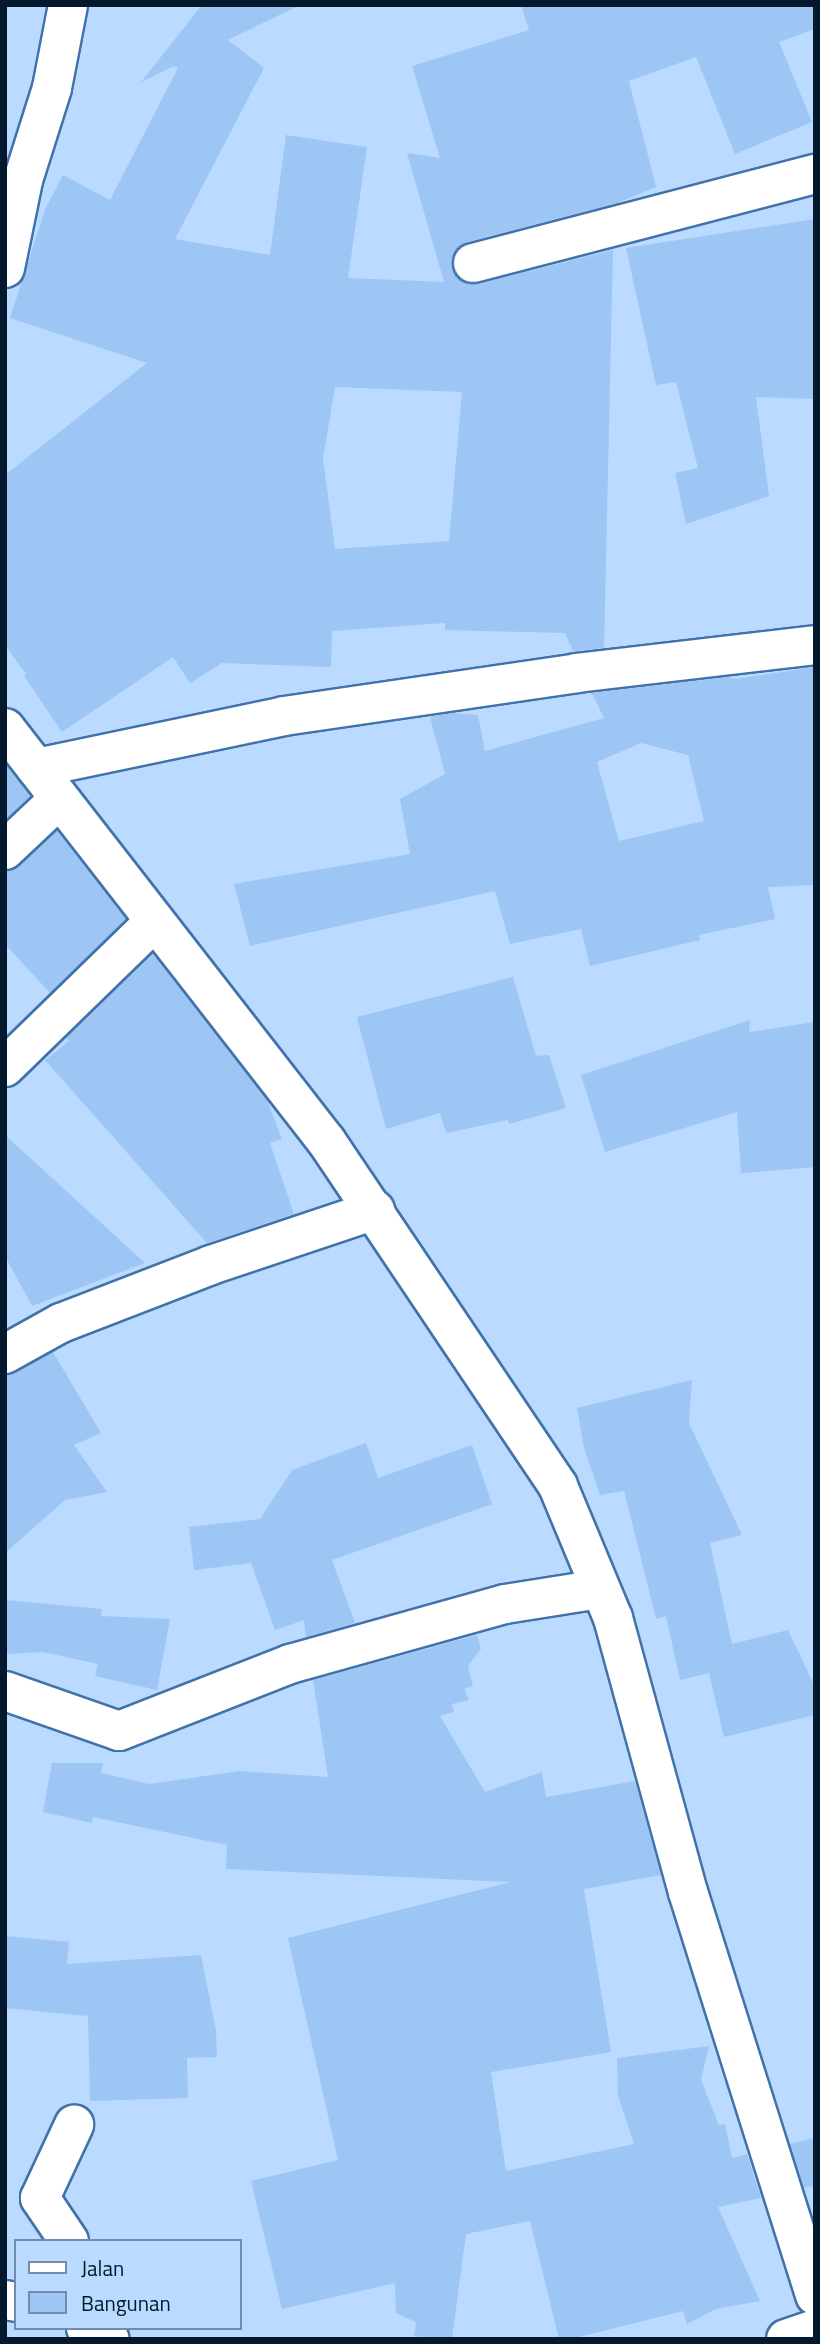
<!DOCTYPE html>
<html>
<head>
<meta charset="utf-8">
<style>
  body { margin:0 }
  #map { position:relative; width:820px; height:2344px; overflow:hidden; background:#badaff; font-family:"Titillium Web",sans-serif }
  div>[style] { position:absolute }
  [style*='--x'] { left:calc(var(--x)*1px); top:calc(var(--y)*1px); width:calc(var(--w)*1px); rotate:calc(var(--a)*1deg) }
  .building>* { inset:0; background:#9dc6f4 }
  .roads { filter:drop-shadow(2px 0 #4173aa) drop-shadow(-2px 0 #4173aa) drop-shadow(0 2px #4173aa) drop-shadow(0 -2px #4173aa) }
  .minor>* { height:38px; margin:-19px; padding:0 19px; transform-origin:19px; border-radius:19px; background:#fff }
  span { translate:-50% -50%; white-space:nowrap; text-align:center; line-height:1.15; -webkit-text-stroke:5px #badaff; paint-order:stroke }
  .frame { position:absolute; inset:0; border:7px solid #04192e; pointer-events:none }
  .legend { position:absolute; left:14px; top:2239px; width:228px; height:91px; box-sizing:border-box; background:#badaff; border:2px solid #718dab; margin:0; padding:9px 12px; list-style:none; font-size:21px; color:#04192e }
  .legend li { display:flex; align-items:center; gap:14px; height:35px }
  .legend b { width:35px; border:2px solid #718dab }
</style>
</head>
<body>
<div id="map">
  <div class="building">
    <i style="clip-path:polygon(evenodd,202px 5px,300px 5px,228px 40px,264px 68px,175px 239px,270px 255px,286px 135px,367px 147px,348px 278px,444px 282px,407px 153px,440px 158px,412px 66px,529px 30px,521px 5px,815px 5px,815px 29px,779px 42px,812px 122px,735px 154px,696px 57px,629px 81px,656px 187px,617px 203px,467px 242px,458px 247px,452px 257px,452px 268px,457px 278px,467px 284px,478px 284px,613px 250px,604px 648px,573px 651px,565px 633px,445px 630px,445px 623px,332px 631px,331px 667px,222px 663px,190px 683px,173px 657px,62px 732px,24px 676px,26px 674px,5px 645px,5px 475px,147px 363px,10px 318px,45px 210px,63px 175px,110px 200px,178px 68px,174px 66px,141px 82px,202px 5px,335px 387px,462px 392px,449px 541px,335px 549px,323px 459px,335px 387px)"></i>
    <i style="clip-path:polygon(815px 219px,815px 399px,756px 397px,769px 496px,686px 524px,675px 473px,698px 468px,676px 382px,656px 385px,626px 248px)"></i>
    <i style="clip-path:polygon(evenodd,815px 667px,815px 885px,768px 887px,775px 919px,699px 935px,700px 940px,590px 966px,581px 929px,510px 944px,495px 891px,250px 946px,234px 884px,410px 854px,400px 799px,445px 774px,430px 717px,452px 713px,478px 715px,485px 751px,604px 718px,592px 693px,727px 677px,735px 679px,815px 667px,641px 743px,688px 755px,704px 821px,619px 841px,597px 762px,641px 743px)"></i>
    <i style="clip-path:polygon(5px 764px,30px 796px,5px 820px)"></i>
    <i style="clip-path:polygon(57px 831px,126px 919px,50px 993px,5px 944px,5px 871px,20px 866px)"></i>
    <i style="clip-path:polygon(153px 954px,267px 1100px,282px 1139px,270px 1143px,294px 1214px,207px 1243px,45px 1060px,69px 1041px,66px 1038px)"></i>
    <i style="clip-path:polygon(513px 977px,536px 1056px,549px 1055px,566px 1108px,509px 1124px,508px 1120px,446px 1133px,440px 1113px,386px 1129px,357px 1017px)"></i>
    <i style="clip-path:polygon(750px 1020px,749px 1032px,815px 1022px,815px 1167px,741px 1173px,737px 1112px,605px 1152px,581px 1075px)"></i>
    <i style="clip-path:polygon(5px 1135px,145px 1263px,32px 1306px,5px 1256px)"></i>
    <i style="clip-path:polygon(53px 1352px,101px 1433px,74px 1445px,107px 1492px,65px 1500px,5px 1553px,5px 1376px)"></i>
    <i style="clip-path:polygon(692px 1380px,689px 1423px,742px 1535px,710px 1543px,732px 1644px,788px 1630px,815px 1687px,815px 1715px,724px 1737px,709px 1673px,680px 1680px,666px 1616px,656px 1619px,624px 1491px,600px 1495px,584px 1448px,577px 1408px)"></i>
    <i style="clip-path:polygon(366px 1443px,378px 1478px,472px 1445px,492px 1504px,332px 1560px,355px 1623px,306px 1637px,304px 1620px,275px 1630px,251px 1563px,194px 1570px,189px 1527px,260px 1519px,292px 1470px)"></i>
    <i style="clip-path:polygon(5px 1600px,102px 1609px,101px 1616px,170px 1619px,157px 1690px,95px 1676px,98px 1664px,43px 1652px,5px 1654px)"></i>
    <i style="clip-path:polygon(477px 1635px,481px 1649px,468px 1666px,473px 1686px,464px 1689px,469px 1700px,452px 1704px,454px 1712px,440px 1716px,485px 1792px,542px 1772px,546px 1797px,635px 1781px,661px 1875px,584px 1889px,611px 2052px,491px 2072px,506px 2171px,634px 2144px,618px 2096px,617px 2058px,709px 2046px,701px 2080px,719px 2125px,725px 2124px,732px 2158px,747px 2154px,761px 2198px,718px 2207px,760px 2301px,716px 2309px,687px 2324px,683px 2311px,571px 2339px,559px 2339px,530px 2221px,466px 2234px,452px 2339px,414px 2336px,416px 2322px,396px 2313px,395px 2283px,282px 2309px,251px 2181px,338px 2160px,288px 1938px,511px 1882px,226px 1869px,227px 1845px,93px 1817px,92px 1823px,43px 1812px,52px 1763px,103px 1763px,101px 1773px,149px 1784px,240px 1771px,328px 1777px,313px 1680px)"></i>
    <i style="clip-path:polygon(5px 1936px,69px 1942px,67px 1964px,201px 1955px,216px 2031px,217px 2057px,187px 2058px,188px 2098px,90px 2101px,88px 2016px,5px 2008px)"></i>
    <i style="clip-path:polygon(815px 2138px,815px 2186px,804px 2188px,790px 2144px)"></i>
  </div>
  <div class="roads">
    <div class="minor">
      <i style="--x:473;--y:263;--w:353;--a:-14.6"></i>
      <i style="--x:5;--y:268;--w:90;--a:-78.4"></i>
      <i style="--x:23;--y:180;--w:96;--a:-72.5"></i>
      <i style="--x:52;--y:88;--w:85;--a:-79.1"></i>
      <i style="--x:5;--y:728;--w:524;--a:52.13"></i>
      <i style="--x:327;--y:1142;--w:414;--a:56.1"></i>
      <i style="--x:558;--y:1486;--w:143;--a:67.4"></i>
      <i style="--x:613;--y:1618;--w:284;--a:74.7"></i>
      <i style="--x:688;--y:1892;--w:423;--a:72.5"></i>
      <i style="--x:36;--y:768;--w:253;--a:-11.8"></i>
      <i style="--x:284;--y:716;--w:296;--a:-8.3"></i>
      <i style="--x:577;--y:673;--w:240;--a:-6.7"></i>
      <i style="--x:5;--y:850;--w:73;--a:-43.3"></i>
      <i style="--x:5;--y:1067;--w:208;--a:-44.2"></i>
      <i style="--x:5;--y:1354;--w:64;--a:-29"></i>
      <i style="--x:61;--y:1323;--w:161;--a:-21.1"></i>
      <i style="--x:211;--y:1265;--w:173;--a:-18.5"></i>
      <i style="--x:5;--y:1691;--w:121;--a:19.3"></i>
      <i style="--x:119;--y:1731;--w:184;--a:-21.4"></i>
      <i style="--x:290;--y:1664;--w:223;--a:-15.6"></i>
      <i style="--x:505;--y:1604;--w:96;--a:-9"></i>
      <i style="--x:69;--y:2241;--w:52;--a:-124"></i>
      <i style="--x:40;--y:2198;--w:81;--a:-65"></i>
      <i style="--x:5;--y:2300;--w:11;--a:10"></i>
      <i style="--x:86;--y:2328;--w:26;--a:25"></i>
      <i style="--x:786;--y:2339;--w:31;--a:-19"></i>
    </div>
  </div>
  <div class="frame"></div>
  <ul class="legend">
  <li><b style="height:9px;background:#fff"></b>Jalan</li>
  <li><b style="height:19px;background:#9dc6f4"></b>Bangunan</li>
  </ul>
</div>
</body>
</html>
